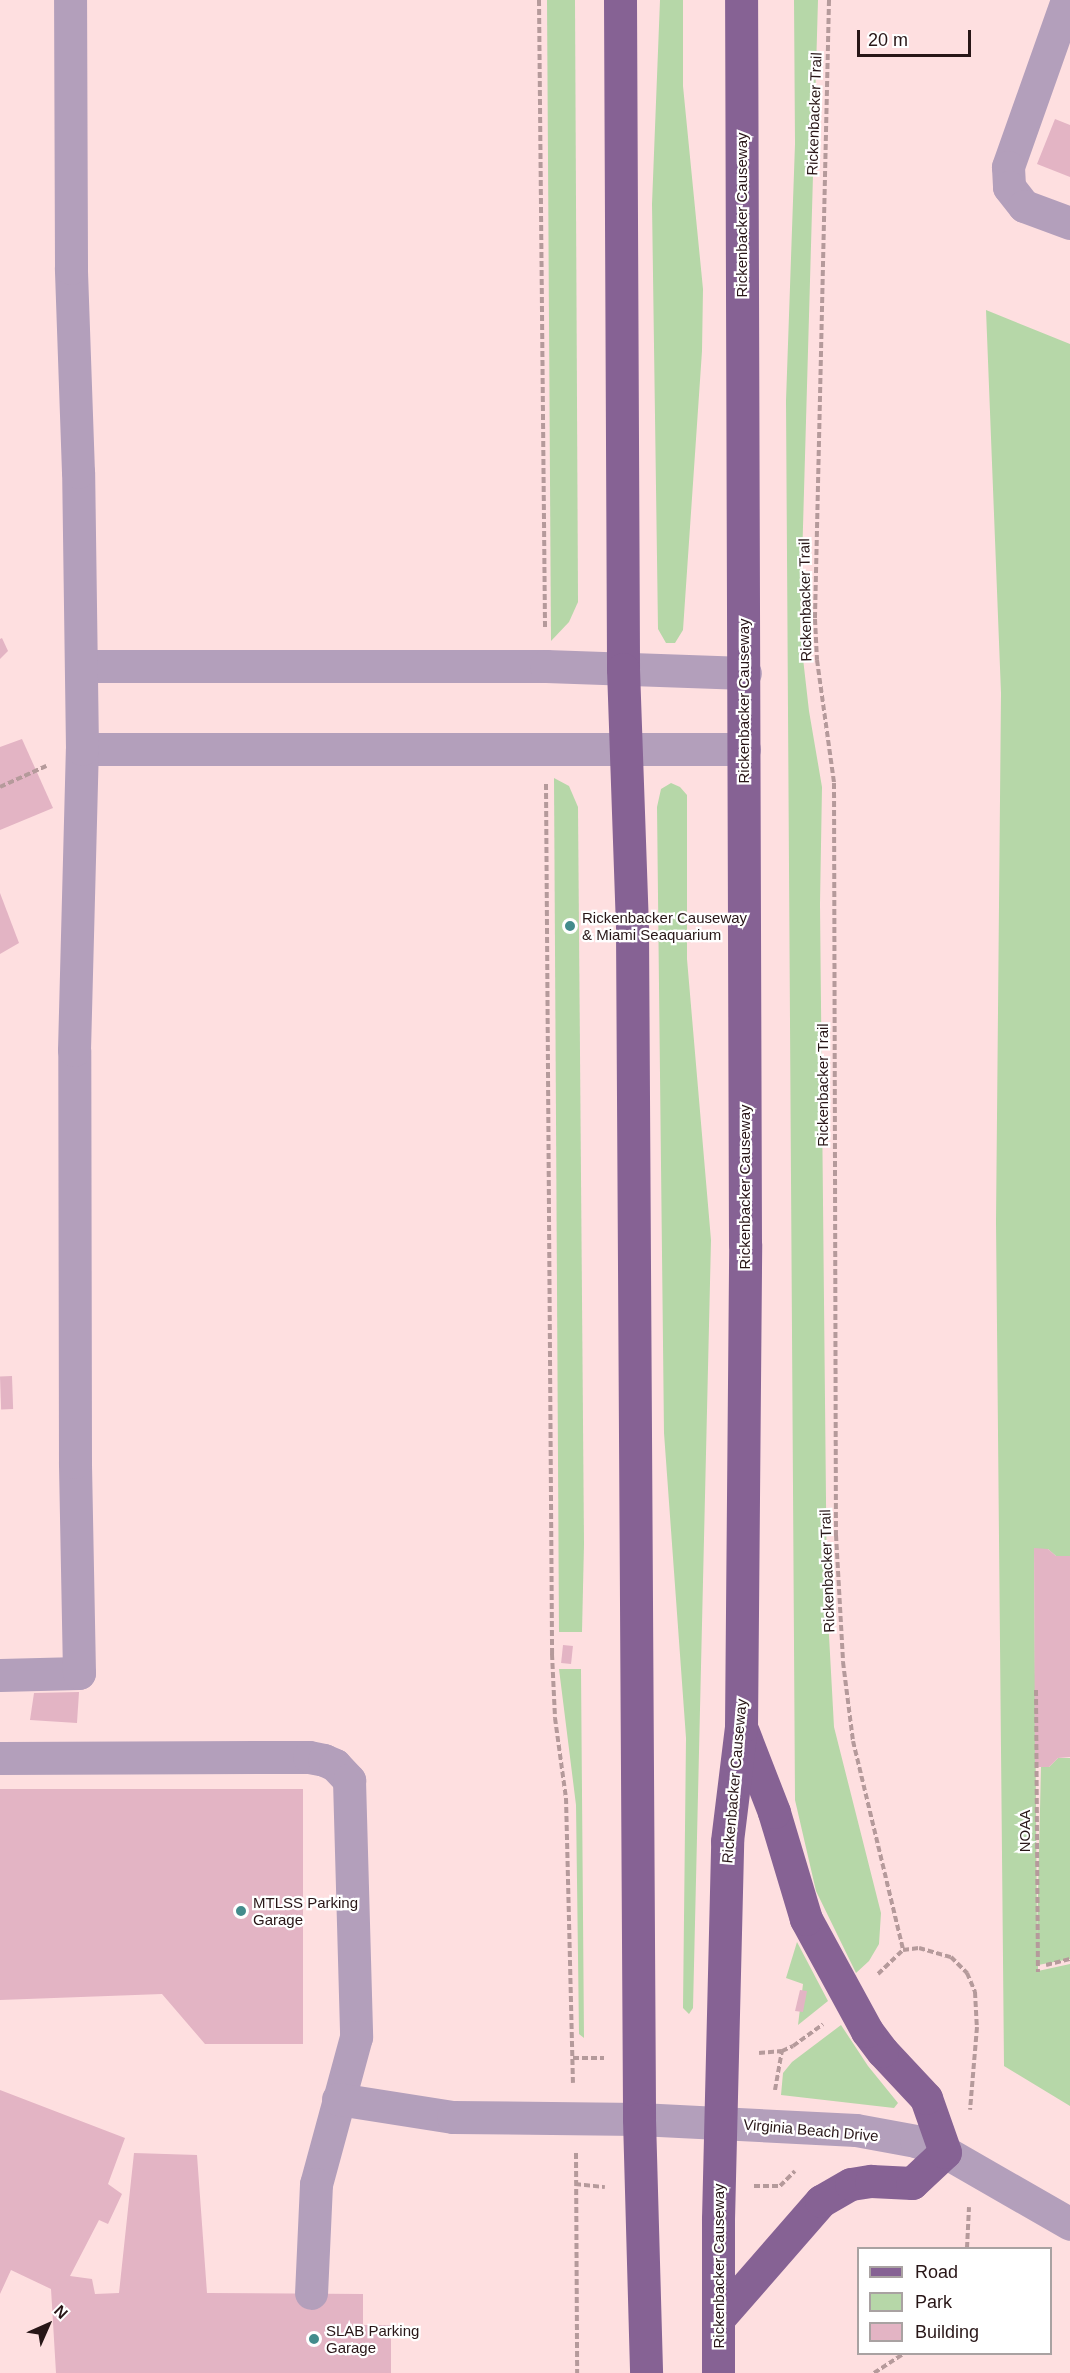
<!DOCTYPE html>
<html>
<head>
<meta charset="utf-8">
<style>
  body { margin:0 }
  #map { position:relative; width:1070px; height:2373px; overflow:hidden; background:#fedfe0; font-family:Arial,sans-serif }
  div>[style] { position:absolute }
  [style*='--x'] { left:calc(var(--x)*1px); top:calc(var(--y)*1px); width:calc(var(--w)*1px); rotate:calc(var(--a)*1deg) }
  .green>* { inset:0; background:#b6d7a8 }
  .building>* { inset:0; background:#e3b4c4; transform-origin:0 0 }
  .path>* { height:4px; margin-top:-2px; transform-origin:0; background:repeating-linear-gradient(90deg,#b59a9b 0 6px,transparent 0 9px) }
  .minor>* { height:33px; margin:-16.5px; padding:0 16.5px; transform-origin:16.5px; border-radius:16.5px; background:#b39fbb }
  .major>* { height:33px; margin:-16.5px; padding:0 16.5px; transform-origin:16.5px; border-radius:16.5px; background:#866294 }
  .dots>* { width:16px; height:16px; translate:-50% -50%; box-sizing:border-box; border:3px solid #fff; border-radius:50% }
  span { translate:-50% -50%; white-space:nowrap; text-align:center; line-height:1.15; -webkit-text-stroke:4.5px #fff; paint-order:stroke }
  .street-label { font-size:15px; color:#281617 }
  .poi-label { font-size:15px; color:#281617 }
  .left { translate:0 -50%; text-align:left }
  .legend { position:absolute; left:857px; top:2247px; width:195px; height:108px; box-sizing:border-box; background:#fff; border:2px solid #a9a2a2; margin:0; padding:8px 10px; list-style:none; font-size:18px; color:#281617 }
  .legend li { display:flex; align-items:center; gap:12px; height:30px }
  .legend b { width:30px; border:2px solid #a9a2a2 }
  .north { position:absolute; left:18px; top:2295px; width:60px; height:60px; -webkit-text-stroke:4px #fff; paint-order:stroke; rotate:45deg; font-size:16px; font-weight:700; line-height:24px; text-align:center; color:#281617 }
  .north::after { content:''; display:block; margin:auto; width:21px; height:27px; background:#281617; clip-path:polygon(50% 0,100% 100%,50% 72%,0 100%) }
  .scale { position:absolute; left:857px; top:30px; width:114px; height:27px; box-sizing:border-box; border:3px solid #281617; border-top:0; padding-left:8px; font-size:18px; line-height:21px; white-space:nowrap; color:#281617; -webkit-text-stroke:4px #fff; paint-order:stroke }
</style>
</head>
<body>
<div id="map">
  <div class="green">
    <i style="clip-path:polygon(547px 0,575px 0,578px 602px,569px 622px,551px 641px)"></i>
    <i style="clip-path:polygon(660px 0,683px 0,683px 86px,703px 289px,702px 351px,683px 630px,675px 643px,666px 643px,658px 629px,652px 204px)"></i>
    <i style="clip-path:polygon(794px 0,818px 0,800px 632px,809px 711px,822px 787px,820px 904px,827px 1599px,834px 1727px,881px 1913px,879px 1944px,869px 1961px,856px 1973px,816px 1891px,795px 1800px,786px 401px,795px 144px)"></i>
    <i style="clip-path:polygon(986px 310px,1070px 344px,1070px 1556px,1056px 1556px,1048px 1549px,1034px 1549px,1037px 1937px,1041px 1767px,1049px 1767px,1058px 1758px,1070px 1758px,1070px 1959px,1038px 1965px,1038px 1971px,1070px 1964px,1070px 2106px,1004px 2066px,996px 1222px,1001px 693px)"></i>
    <i style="clip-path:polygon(554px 778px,569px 786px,578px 807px,584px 1544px,582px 1632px,559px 1632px)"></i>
    <i style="clip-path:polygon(671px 783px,680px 787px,687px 795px,687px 959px,711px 1240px,693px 2008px,689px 2014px,683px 2008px,686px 1738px,664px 1433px,657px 807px,661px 789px)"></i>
    <i style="clip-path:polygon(559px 1669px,581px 1669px,584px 2038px,579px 2034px,576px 1805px)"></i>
    <i style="clip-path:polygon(797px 1942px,828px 2001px,798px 2025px,803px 1984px,786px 1978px)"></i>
    <i style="clip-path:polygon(841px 2025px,868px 2066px,898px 2103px,894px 2108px,781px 2095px,783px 2073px,792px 2062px)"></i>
  </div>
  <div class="building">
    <i style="clip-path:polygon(1055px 119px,1070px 125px,1070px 177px,1037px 164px)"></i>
    <i style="clip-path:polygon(2px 638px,8px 651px,0 659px,0 639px)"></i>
    <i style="clip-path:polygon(22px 739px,53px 808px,0 830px,0 747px)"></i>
    <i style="clip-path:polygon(0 893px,19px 943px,0 954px)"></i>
    <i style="left:12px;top:1376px;width:33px;height:12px;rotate:88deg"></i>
    <i style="clip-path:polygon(1034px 1548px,1048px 1549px,1056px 1556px,1070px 1556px,1070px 1757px,1058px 1758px,1049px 1767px,1035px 1767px)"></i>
    <i style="left:563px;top:1645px;width:10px;height:18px;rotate:6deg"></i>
    <i style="clip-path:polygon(79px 1692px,77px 1723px,30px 1720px,34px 1693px)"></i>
    <i style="clip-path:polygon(0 1789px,303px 1789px,303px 2044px,205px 2044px,162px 1994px,0 2000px)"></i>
    <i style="clip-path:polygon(800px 1990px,807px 1991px,803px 2012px,795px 2011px)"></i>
    <i style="clip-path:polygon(0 2090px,125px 2138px,108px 2184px,122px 2194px,108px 2224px,99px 2220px,70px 2276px,92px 2279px,95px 2294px,119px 2293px,134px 2153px,197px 2155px,207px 2293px,363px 2294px,363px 2325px,391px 2325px,391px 2373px,56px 2373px,51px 2289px,11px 2270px,0 2294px)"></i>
  </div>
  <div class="path">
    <i style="--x:539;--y:0;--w:629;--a:89.45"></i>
    <i style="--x:829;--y:0;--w:619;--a:91.3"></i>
    <i style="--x:815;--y:619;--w:41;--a:87.2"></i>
    <i style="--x:817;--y:660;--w:124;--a:82.1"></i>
    <i style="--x:834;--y:783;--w:752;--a:89.85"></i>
    <i style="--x:836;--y:1535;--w:127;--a:86.8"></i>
    <i style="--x:843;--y:1662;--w:80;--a:82.8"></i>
    <i style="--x:853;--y:1741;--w:215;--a:76.5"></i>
    <i style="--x:546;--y:784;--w:870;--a:89.6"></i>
    <i style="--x:552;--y:1654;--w:64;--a:87.3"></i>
    <i style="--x:555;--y:1718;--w:81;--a:82.2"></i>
    <i style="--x:566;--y:1798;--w:285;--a:88.6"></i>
    <i style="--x:0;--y:787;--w:51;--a:-24.5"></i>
    <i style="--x:1036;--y:1690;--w:282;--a:89.6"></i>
    <i style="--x:903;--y:1950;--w:16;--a:-7"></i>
    <i style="--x:919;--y:1948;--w:33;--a:16"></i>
    <i style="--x:951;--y:1957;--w:23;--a:45"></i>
    <i style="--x:967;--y:1973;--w:21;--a:67"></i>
    <i style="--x:975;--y:1992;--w:35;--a:87"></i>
    <i style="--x:977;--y:2027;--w:83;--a:94.8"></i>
    <i style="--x:1046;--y:1965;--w:25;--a:-14"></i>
    <i style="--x:878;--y:1974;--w:35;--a:-44"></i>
    <i style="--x:759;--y:2053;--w:23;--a:-5"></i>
    <i style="--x:782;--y:2051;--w:12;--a:-24"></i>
    <i style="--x:793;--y:2046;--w:37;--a:-36"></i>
    <i style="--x:573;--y:2058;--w:31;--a:0"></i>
    <i style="--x:775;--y:2090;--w:40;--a:-80"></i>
    <i style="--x:576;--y:2153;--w:220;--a:89.7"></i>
    <i style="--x:575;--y:2184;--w:30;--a:6"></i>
    <i style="--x:754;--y:2186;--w:26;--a:0"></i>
    <i style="--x:780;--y:2186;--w:21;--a:-45"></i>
    <i style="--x:967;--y:2248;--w:41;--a:-87.2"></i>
    <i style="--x:874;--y:2373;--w:35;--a:-33"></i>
  </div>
  <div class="minor">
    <i style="--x:1067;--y:0;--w:177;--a:109.5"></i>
    <i style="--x:1008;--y:167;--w:20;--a:87"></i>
    <i style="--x:1009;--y:187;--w:24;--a:52"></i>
    <i style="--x:1024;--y:206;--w:49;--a:20.3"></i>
    <i style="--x:81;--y:666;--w:465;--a:0"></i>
    <i style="--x:546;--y:666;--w:199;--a:2"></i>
    <i style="--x:82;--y:749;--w:662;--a:0"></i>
    <i style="--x:0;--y:1675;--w:79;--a:-1.5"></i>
    <i style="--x:79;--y:1673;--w:211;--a:-91.1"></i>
    <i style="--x:75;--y:1462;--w:412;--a:-90.1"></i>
    <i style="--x:74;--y:1050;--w:301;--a:-88.5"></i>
    <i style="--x:82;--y:749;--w:277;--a:-90.8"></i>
    <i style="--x:78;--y:472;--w:204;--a:-92"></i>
    <i style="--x:71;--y:268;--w:268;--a:-90.2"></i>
    <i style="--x:0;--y:1758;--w:309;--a:-0.2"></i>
    <i style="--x:309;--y:1757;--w:15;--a:11"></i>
    <i style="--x:324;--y:1760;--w:12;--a:24"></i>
    <i style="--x:335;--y:1765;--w:21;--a:47"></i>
    <i style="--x:349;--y:1780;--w:257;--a:88.4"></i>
    <i style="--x:356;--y:2037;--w:152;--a:105.2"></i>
    <i style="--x:316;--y:2184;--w:109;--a:92.6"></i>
    <i style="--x:338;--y:2099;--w:116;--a:8.9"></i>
    <i style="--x:453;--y:2117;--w:186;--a:0.6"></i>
    <i style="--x:639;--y:2119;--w:217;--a:2.9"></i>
    <i style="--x:856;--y:2130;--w:61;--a:10.4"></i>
    <i style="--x:916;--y:2141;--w:31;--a:21"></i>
    <i style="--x:945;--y:2152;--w:144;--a:29.9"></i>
  </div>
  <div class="major">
    <i style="--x:620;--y:0;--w:669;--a:89.74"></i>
    <i style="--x:623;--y:669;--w:260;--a:88"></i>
    <i style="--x:632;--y:929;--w:1190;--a:89.66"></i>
    <i style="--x:639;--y:2119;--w:254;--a:88.4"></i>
    <i style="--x:718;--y:2319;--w:157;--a:-48.9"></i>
    <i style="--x:821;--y:2201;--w:34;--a:-30"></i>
    <i style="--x:851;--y:2184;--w:20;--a:-9"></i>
    <i style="--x:871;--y:2181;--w:41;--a:2.8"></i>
    <i style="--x:912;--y:2183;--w:45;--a:-43.2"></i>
    <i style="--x:945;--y:2152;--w:57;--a:-109.4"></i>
    <i style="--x:926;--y:2098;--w:64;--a:-133.1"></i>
    <i style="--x:882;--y:2051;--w:25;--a:-127"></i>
    <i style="--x:867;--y:2031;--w:128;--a:-118.6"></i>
    <i style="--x:806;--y:1919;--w:112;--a:-106.7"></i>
    <i style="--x:774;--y:1812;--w:86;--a:-111.2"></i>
    <i style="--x:718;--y:2373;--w:154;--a:-90"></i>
    <i style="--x:718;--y:2219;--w:378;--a:-88.6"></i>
    <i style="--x:727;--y:1841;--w:115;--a:-83"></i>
    <i style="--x:741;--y:1727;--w:483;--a:-89.5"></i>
    <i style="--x:745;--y:1244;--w:1244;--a:-90.18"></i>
  </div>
  <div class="dots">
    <i style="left:570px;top:926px;background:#438b8c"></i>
    <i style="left:241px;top:1911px;background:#438b8c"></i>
    <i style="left:314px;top:2339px;background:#438b8c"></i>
  </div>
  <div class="street-label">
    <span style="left:814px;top:114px;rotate:-88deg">Rickenbacker Trail</span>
    <span style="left:742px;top:215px;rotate:-90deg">Rickenbacker Causeway</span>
    <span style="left:805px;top:600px;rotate:-91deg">Rickenbacker Trail</span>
    <span style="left:744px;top:701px;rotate:-90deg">Rickenbacker Causeway</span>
    <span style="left:823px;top:1085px;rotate:-90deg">Rickenbacker Trail</span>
    <span style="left:745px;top:1187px;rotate:-90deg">Rickenbacker Causeway</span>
    <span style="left:827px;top:1571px;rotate:-92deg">Rickenbacker Trail</span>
    <span style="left:734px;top:1781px;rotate:-85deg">Rickenbacker Causeway</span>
    <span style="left:1025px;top:1831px;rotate:-90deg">NOAA</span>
    <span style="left:811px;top:2130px;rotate:5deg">Virginia Beach Drive</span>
    <span style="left:719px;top:2266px;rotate:-90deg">Rickenbacker Causeway</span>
  </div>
  <div class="poi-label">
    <span class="left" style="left:582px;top:926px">Rickenbacker Causeway<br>&amp; Miami Seaquarium</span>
    <span class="left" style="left:253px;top:1911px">MTLSS Parking<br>Garage</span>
    <span class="left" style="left:326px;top:2339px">SLAB Parking<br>Garage</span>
  </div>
  <ul class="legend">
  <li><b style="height:8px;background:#866294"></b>Road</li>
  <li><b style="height:16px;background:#b6d7a8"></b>Park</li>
  <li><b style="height:16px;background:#e3b4c4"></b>Building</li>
  </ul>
  <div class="north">N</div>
  <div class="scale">20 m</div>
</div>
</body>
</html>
